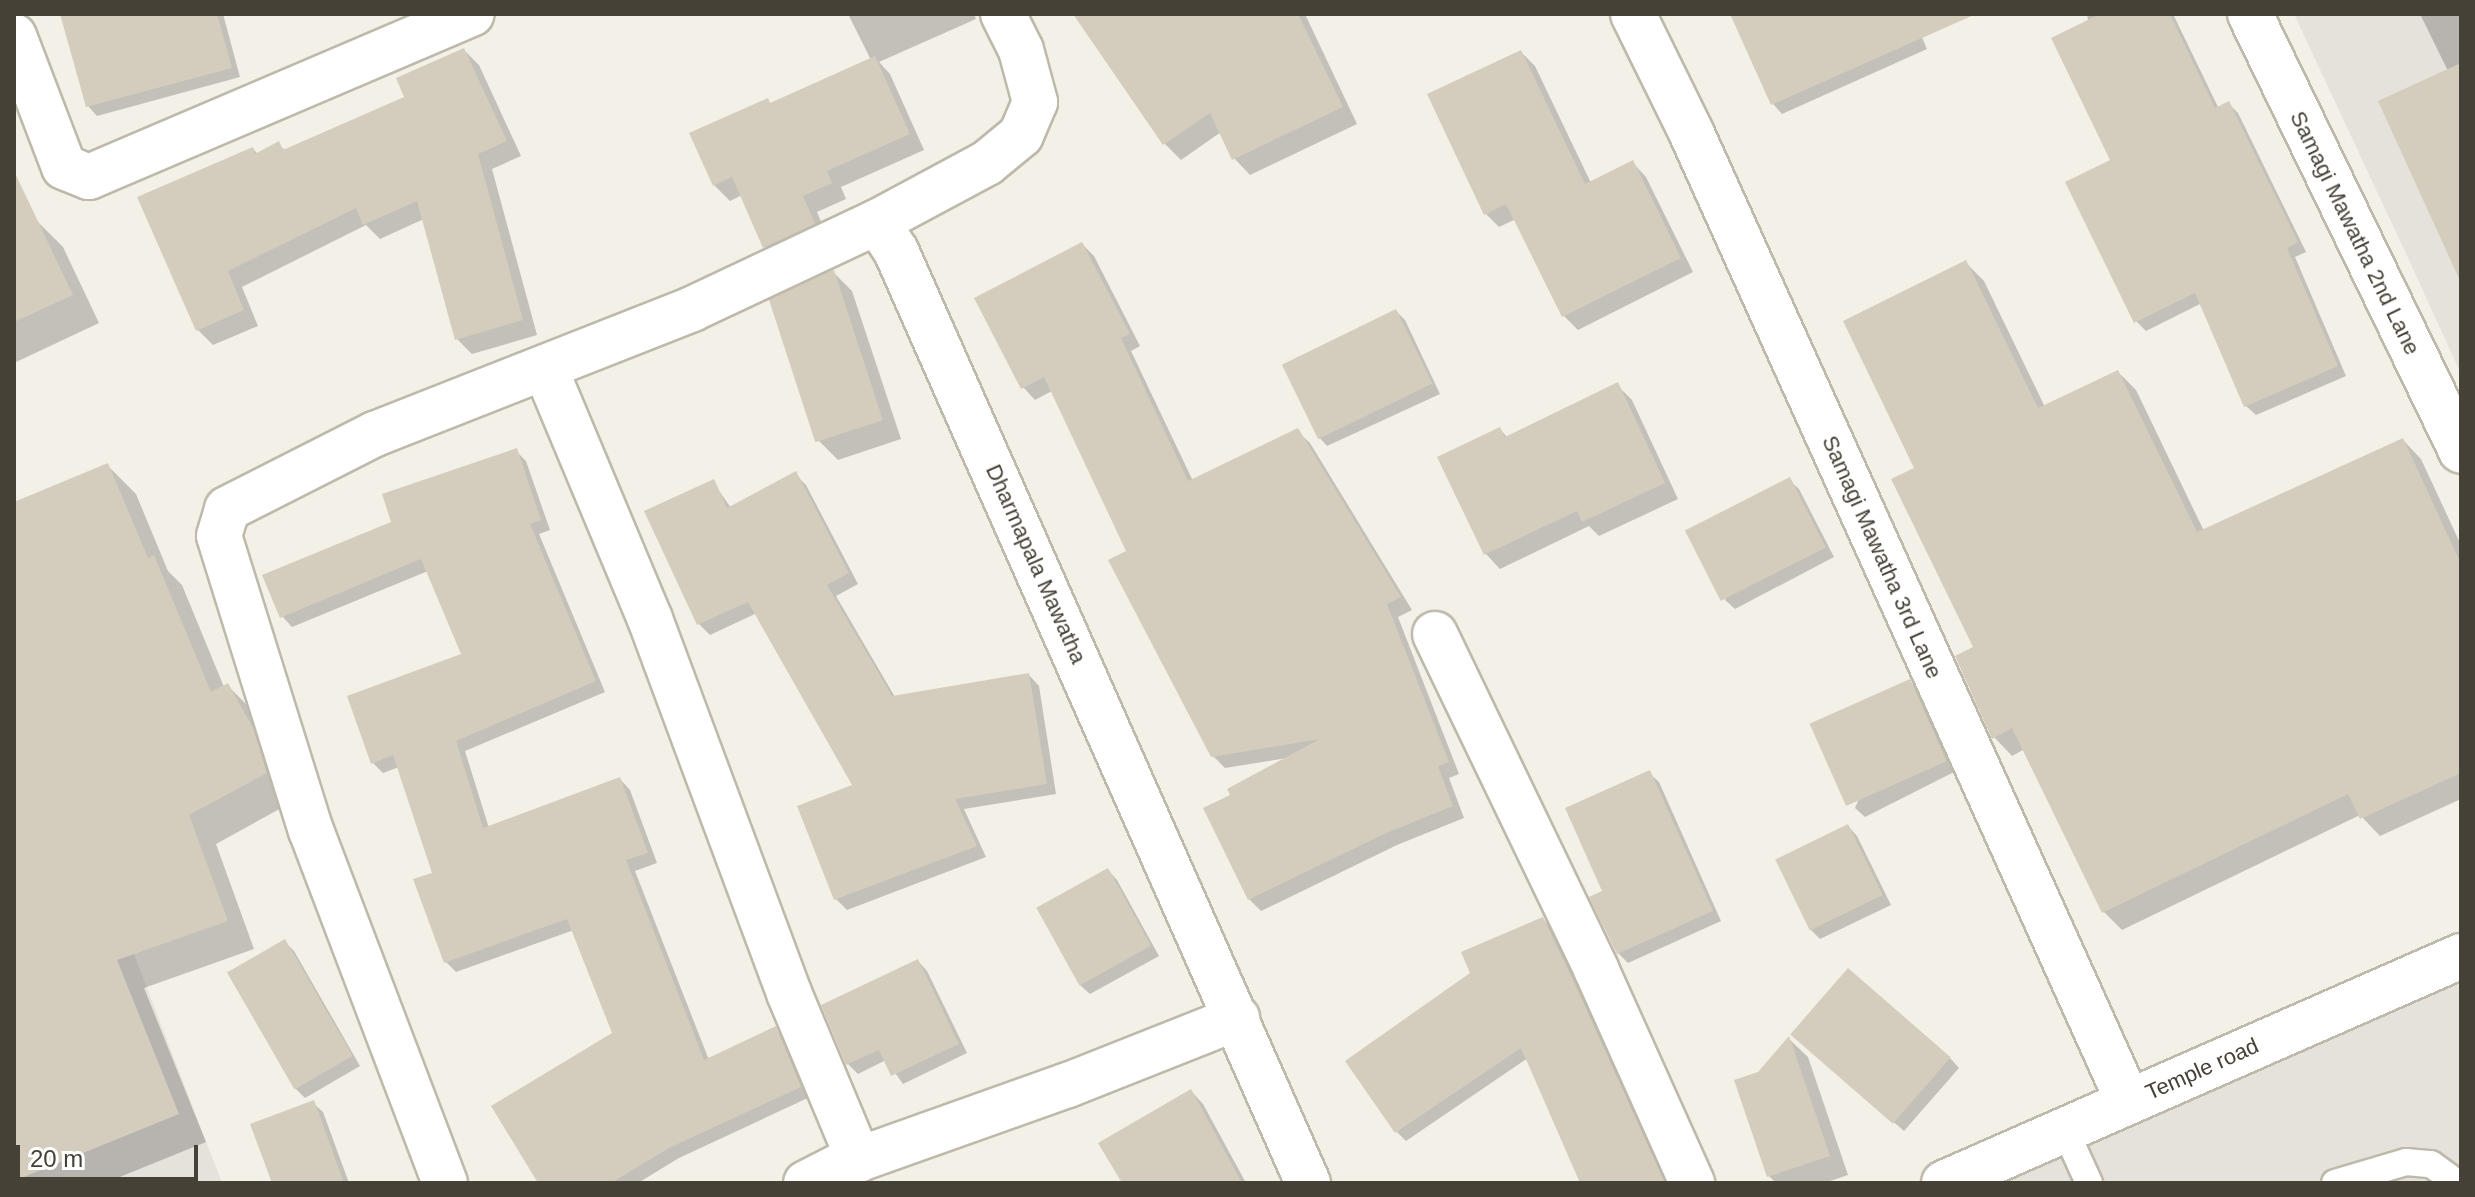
<!DOCTYPE html>
<html>
<head>
<meta charset="utf-8">
<style>
  body { margin:0 }
  #map { position:relative; width:2475px; height:1197px; overflow:hidden; background:#f3f0e7; font-family:Helvetica,sans-serif }
  div>[style] { position:absolute }
  [style*='--x'] { left:calc(var(--x)*1px); top:calc(var(--y)*1px); width:calc(var(--w)*1px); rotate:calc(var(--a)*1deg) }
  .industrial>* { inset:0; background:#e5e2dc }
  .shadow>* { inset:0; background:#0003 }
  .building>* { inset:0; background:#d4cdbd; transform-origin:0 0 }
  .roads { filter:drop-shadow(2px 0 #beb9aa) drop-shadow(-2px 0 #beb9aa) drop-shadow(0 2px #beb9aa) drop-shadow(0 -2px #beb9aa) }
  .service>* { height:26px; margin:-13px; padding:0 13px; transform-origin:13px; border-radius:13px; background:#fff }
  .minor>* { height:44px; margin:-22px; padding:0 22px; transform-origin:22px; border-radius:22px; background:#fff }
  .tertiary>* { height:44px; margin:-22px; padding:0 22px; transform-origin:22px; border-radius:22px; background:#fff }
  span { translate:-50% -50%; white-space:nowrap; text-align:center; line-height:1.15; -webkit-text-stroke:8px #fff; paint-order:stroke }
  .street-label { font-size:22px; color:#464136 }
  .frame { position:absolute; inset:0; border:16px solid #464136; pointer-events:none }
  .scale { position:absolute; left:16px; top:1145px; width:182px; height:36px; box-sizing:border-box; border:4px solid #464136; border-top:0; padding-left:10px; font-size:24px; line-height:28px; white-space:nowrap; color:#464136; -webkit-text-stroke:6px #fff; paint-order:stroke }
</style>
</head>
<body>
<div id="map">
  <div class="industrial">
    <i style="clip-path:polygon(2294px 14px,2461px 14px,2461px 374px,2408px 258px)"></i>
    <i style="clip-path:polygon(14px 642px,222px 1183px,14px 1183px)"></i>
    <i style="clip-path:polygon(2461px 974px,2461px 1183px,1991px 1183px)"></i>
  </div>
  <div class="shadow">
    <i style="clip-path:polygon(63px 14px,223px 14px,240px 77px,97px 116px,88px 106px)"></i>
    <i style="clip-path:polygon(848px 14px,974px 14px,976px 19px,879px 62px,890px 74px,924px 150px,841px 187px,846px 199px,817px 212px,829px 240px,780px 262px,765px 247px,742px 195px,730px 201px,714px 185px,771px 104px,871px 60px)"></i>
    <i style="clip-path:polygon(1112px 14px,1305px 14px,1357px 124px,1250px 175px,1234px 158px,1221px 132px,1181px 160px,1165px 144px,1087px 31px)"></i>
    <i style="clip-path:polygon(1732px 14px,1912px 14px,1927px 49px,1782px 114px,1773px 104px)"></i>
    <i style="clip-path:polygon(2087px 14px,2173px 14px,2219px 109px,2229px 104px,2238px 113px,2306px 252px,2295px 257px,2346px 376px,2256px 415px,2246px 406px,2202px 303px,2146px 331px,2136px 321px)"></i>
    <i style="clip-path:polygon(2420px 14px,2461px 14px,2461px 278px,2448px 71px)"></i>
    <i style="clip-path:polygon(464px 50px,479px 65px,521px 156px,492px 169px,537px 335px,472px 354px,457px 339px,424px 219px,380px 239px,366px 225px,242px 287px,258px 326px,213px 345px,198px 330px,253px 149px,258px 154px,278px 144px,286px 151px,406px 98px)"></i>
    <i style="clip-path:polygon(1521px 52px,1535px 66px,1591px 183px,1633px 163px,1646px 177px,1693px 272px,1578px 330px,1564px 316px,1516px 219px,1499px 227px,1485px 213px)"></i>
    <i style="clip-path:polygon(14px 216px,35px 219px,63px 247px,99px 323px,14px 363px)"></i>
    <i style="clip-path:polygon(1082px 244px,1094px 256px,1140px 346px,1131px 351px,1193px 481px,1297px 431px,1310px 443px,1412px 610px,1398px 617px,1459px 774px,1449px 778px,1464px 818px,1397px 845px,1261px 911px,1249px 899px,1232px 796px,1287px 758px,1225px 768px,1213px 756px,1129px 552px,1052px 391px,1035px 400px,1023px 387px)"></i>
    <i style="clip-path:polygon(1966px 263px,1984px 281px,2045px 407px,2118px 372px,2136px 390px,2204px 531px,2403px 440px,2421px 459px,2461px 545px,2461px 799px,2380px 836px,2360px 815px,2122px 930px,2104px 912px,2025px 749px,2012px 756px,1994px 737px,1975px 648px,1917px 469px)"></i>
    <i style="clip-path:polygon(833px 272px,852px 291px,901px 439px,838px 460px,819px 441px,786px 295px)"></i>
    <i style="clip-path:polygon(1396px 311px,1405px 320px,1440px 394px,1327px 446px,1318px 436px,1284px 364px)"></i>
    <i style="clip-path:polygon(1617px 385px,1632px 400px,1678px 499px,1599px 536px,1589px 526px,1500px 569px,1486px 554px,1500px 429px,1508px 438px)"></i>
    <i style="clip-path:polygon(516px 451px,526px 461px,550px 530px,539px 534px,605px 692px,465px 751px,489px 828px,620px 779px,630px 790px,657px 863px,635px 871px,709px 1060px,775px 1029px,786px 1039px,810px 1097px,679px 1158px,638px 1183px,540px 1183px,614px 1033px,574px 930px,456px 972px,446px 962px,434px 874px,399px 767px,383px 773px,373px 763px,464px 655px,428px 571px,292px 627px,282px 616px,394px 523px)"></i>
    <i style="clip-path:polygon(108px 466px,136px 494px,168px 571px,182px 585px,224px 687px,227px 685px,255px 713px,294px 801px,216px 844px,254px 949px,144px 988px,206px 1142px,105px 1183px,14px 1183px,14px 504px)"></i>
    <i style="clip-path:polygon(795px 474px,806px 485px,858px 584px,836px 596px,895px 697px,1029px 675px,1039px 686px,1056px 794px,964px 809px,986px 857px,847px 910px,836px 899px,799px 807px,855px 786px,757px 613px,710px 635px,699px 624px,713px 482px,731px 508px)"></i>
    <i style="clip-path:polygon(1789px 480px,1799px 489px,1834px 557px,1735px 609px,1725px 600px)"></i>
    <i style="clip-path:polygon(1910px 681px,1919px 691px,1956px 771px,1865px 817px,1855px 808px)"></i>
    <i style="clip-path:polygon(1649px 773px,1659px 782px,1721px 921px,1628px 963px,1618px 953px,1604px 892px)"></i>
    <i style="clip-path:polygon(1848px 826px,1857px 836px,1891px 905px,1820px 939px,1811px 930px)"></i>
    <i style="clip-path:polygon(1108px 870px,1117px 880px,1159px 956px,1090px 994px,1080px 985px)"></i>
    <i style="clip-path:polygon(1543px 919px,1552px 929px,1668px 1183px,1583px 1183px,1528px 1058px,1406px 1141px,1397px 1132px)"></i>
    <i style="clip-path:polygon(285px 942px,294px 951px,360px 1066px,305px 1098px,295px 1088px)"></i>
    <i style="clip-path:polygon(918px 961px,927px 971px,967px 1053px,903px 1084px,886px 1060px,858px 1074px,848px 1064px,824px 1006px)"></i>
    <i style="clip-path:polygon(1789px 1039px,1808px 1057px,1848px 1175px,1824px 1183px,1776px 1183px,1769px 1176px,1759px 1074px)"></i>
    <i style="clip-path:polygon(1802px 1043px,1950px 1058px,1959px 1068px,1904px 1131px)"></i>
    <i style="clip-path:polygon(1191px 1091px,1203px 1104px,1246px 1183px,1124px 1183px)"></i>
    <i style="clip-path:polygon(313px 1103px,323px 1112px,349px 1183px,274px 1183px)"></i>
  </div>
  <div class="building">
    <i style="clip-path:polygon(60px 14px,217px 14px,232px 68px,86px 107px)"></i>
    <i style="clip-path:polygon(1073px 14px,1298px 14px,1343px 107px,1232px 160px,1210px 113px,1163px 145px)"></i>
    <i style="clip-path:polygon(1730px 14px,1976px 14px,1771px 105px)"></i>
    <i style="clip-path:polygon(2100px 14px,2170px 14px,2215px 108px,2229px 101px,2298px 242px,2287px 248px,2338px 366px,2244px 407px,2195px 293px,2134px 323px,2065px 182px,2110px 160px,2051px 38px)"></i>
    <i style="clip-path:polygon(464px 48px,507px 141px,478px 154px,523px 320px,455px 340px,417px 201px,363px 225px,356px 208px,228px 271px,244px 310px,196px 331px,137px 197px,253px 147px,255px 154px,279px 141px,283px 150px,404px 97px,396px 78px)"></i>
    <i style="clip-path:polygon(1521px 50px,1585px 184px,1633px 160px,1681px 258px,1562px 317px,1506px 204px,1484px 215px,1427px 94px)"></i>
    <i style="clip-path:polygon(875px 56px,910px 134px,827px 171px,832px 183px,803px 196px,815px 224px,763px 248px,732px 177px,713px 186px,689px 133px,768px 98px,770px 103px)"></i>
    <i style="clip-path:polygon(2461px 63px,2461px 283px,2378px 101px)"></i>
    <i style="clip-path:polygon(14px 171px,73px 295px,14px 322px)"></i>
    <i style="clip-path:polygon(1082px 242px,1130px 334px,1121px 338px,1188px 481px,1298px 428px,1401px 597px,1387px 604px,1449px 762px,1438px 766px,1453px 806px,1384px 834px,1248px 900px,1203px 808px,1230px 795px,1227px 789px,1320px 739px,1211px 757px,1108px 560px,1126px 551px,1044px 377px,1021px 389px,974px 298px)"></i>
    <i style="clip-path:polygon(1966px 260px,2038px 408px,2118px 370px,2197px 532px,2403px 438px,2461px 564px,2461px 773px,2360px 819px,2348px 794px,2102px 913px,2012px 728px,1992px 739px,1955px 656px,1973px 647px,1891px 479px,1914px 468px,1843px 321px)"></i>
    <i style="left:834px;top:270px;width:158px;height:71px;rotate:72deg"></i>
    <i style="left:1396px;top:309px;width:83px;height:127px;rotate:64deg"></i>
    <i style="clip-path:polygon(1618px 382px,1665px 483px,1582px 522px,1577px 511px,1484px 555px,1437px 457px,1500px 427px,1505px 437px)"></i>
    <i style="clip-path:polygon(517px 448px,541px 520px,530px 524px,596px 681px,456px 741px,483px 828px,620px 777px,648px 853px,626px 860px,704px 1060px,776px 1026px,801px 1087px,669px 1148px,611px 1183px,538px 1183px,491px 1106px,612px 1033px,567px 919px,444px 963px,413px 879px,432px 873px,393px 755px,371px 764px,347px 696px,461px 654px,421px 559px,280px 618px,262px 575px,391px 522px,382px 494px)"></i>
    <i style="clip-path:polygon(108px 463px,148px 558px,154px 555px,211px 692px,228px 683px,253px 728px,267px 773px,189px 815px,228px 921px,117px 960px,179px 1114px,14px 1181px,14px 502px)"></i>
    <i style="clip-path:polygon(796px 471px,849px 573px,827px 585px,892px 696px,1029px 673px,1047px 784px,955px 799px,977px 846px,834px 900px,797px 806px,852px 785px,748px 602px,697px 625px,644px 511px,714px 479px,727px 508px)"></i>
    <i style="left:1790px;top:477px;width:79px;height:118px;rotate:63deg"></i>
    <i style="left:1910px;top:679px;width:90px;height:110px;rotate:66deg"></i>
    <i style="clip-path:polygon(1650px 770px,1713px 911px,1617px 954px,1589px 897px,1602px 891px,1565px 808px)"></i>
    <i style="left:1848px;top:824px;width:79px;height:81px;rotate:64deg"></i>
    <i style="left:1108px;top:868px;width:89px;height:82px;rotate:61deg"></i>
    <i style="clip-path:polygon(1543px 917px,1573px 980px,1665px 1183px,1580px 1183px,1521px 1048px,1395px 1133px,1345px 1061px,1470px 973px,1461px 952px)"></i>
    <i style="left:285px;top:939px;width:135px;height:67px;rotate:60deg"></i>
    <i style="clip-path:polygon(918px 959px,959px 1044px,891px 1076px,879px 1050px,846px 1065px,821px 1005px)"></i>
    <i style="left:1848px;top:968px;width:136px;height:88px;rotate:41deg"></i>
    <i style="clip-path:polygon(1789px 1036px,1830px 1156px,1767px 1177px,1734px 1080px,1758px 1072px)"></i>
    <i style="clip-path:polygon(1191px 1089px,1242px 1183px,1122px 1183px,1098px 1143px)"></i>
    <i style="clip-path:polygon(314px 1100px,344px 1183px,272px 1183px,250px 1124px)"></i>
  </div>
  <div class="roads">
    <div class="service">
      <i style="--x:2065;--y:1130;--w:58;--a:65.6"></i>
      <i style="--x:2335;--y:1183;--w:74;--a:-16.5"></i>
      <i style="--x:2406;--y:1162;--w:25;--a:5"></i>
      <i style="--x:2431;--y:1164;--w:32;--a:36"></i>
    </div>
    <div class="minor">
      <i style="--x:1003;--y:14;--w:40;--a:63.4"></i>
      <i style="--x:1021;--y:50;--w:54;--a:74.9"></i>
      <i style="--x:1035;--y:102;--w:36;--a:113"></i>
      <i style="--x:1021;--y:135;--w:44;--a:140.5"></i>
      <i style="--x:987;--y:163;--w:125;--a:151.8"></i>
      <i style="--x:877;--y:222;--w:35;--a:57"></i>
      <i style="--x:896;--y:251;--w:1019;--a:66.15"></i>
      <i style="--x:1633;--y:14;--w:131;--a:63.8"></i>
      <i style="--x:1691;--y:132;--w:1063;--a:65.73"></i>
      <i style="--x:2250;--y:14;--w:485;--a:64.2"></i>
      <i style="--x:14;--y:36;--w:140;--a:69.1"></i>
      <i style="--x:64;--y:167;--w:27;--a:22"></i>
      <i style="--x:89;--y:177;--w:416;--a:-23.1"></i>
      <i style="--x:545;--y:368;--w:272;--a:67.3"></i>
      <i style="--x:650;--y:619;--w:399;--a:69.6"></i>
      <i style="--x:789;--y:993;--w:181;--a:67.3"></i>
      <i style="--x:1435;--y:634;--w:372;--a:64.3"></i>
      <i style="--x:1596;--y:969;--w:235;--a:65.8"></i>
      <i style="--x:445;--y:1183;--w:377;--a:-110.8"></i>
      <i style="--x:311;--y:831;--w:309;--a:-107.3"></i>
      <i style="--x:219;--y:536;--w:28;--a:-73"></i>
      <i style="--x:227;--y:509;--w:166;--a:-26.9"></i>
      <i style="--x:375;--y:434;--w:341;--a:-21.5"></i>
      <i style="--x:692;--y:309;--w:204;--a:-25.2"></i>
      <i style="--x:806;--y:1183;--w:38;--a:-27"></i>
      <i style="--x:840;--y:1166;--w:242;--a:-19.6"></i>
      <i style="--x:1068;--y:1085;--w:182;--a:-21.6"></i>
    </div>
    <div class="tertiary">
      <i style="--x:1944;--y:1183;--w:565;--a:-23.7"></i>
    </div>
  </div>
  <div class="street-label">
    <span style="left:2355px;top:233px;rotate:64deg">Samagi Mawatha 2nd Lane</span>
    <span style="left:1882px;top:557px;rotate:66deg">Samagi Mawatha 3rd Lane</span>
    <span style="left:1036px;top:564px;rotate:66deg">Dharmapala Mawatha</span>
    <span style="left:2202px;top:1069px;rotate:-24deg">Temple road</span>
  </div>
  <div class="frame"></div>
  <div class="scale">20 m</div>
</div>
</body>
</html>
